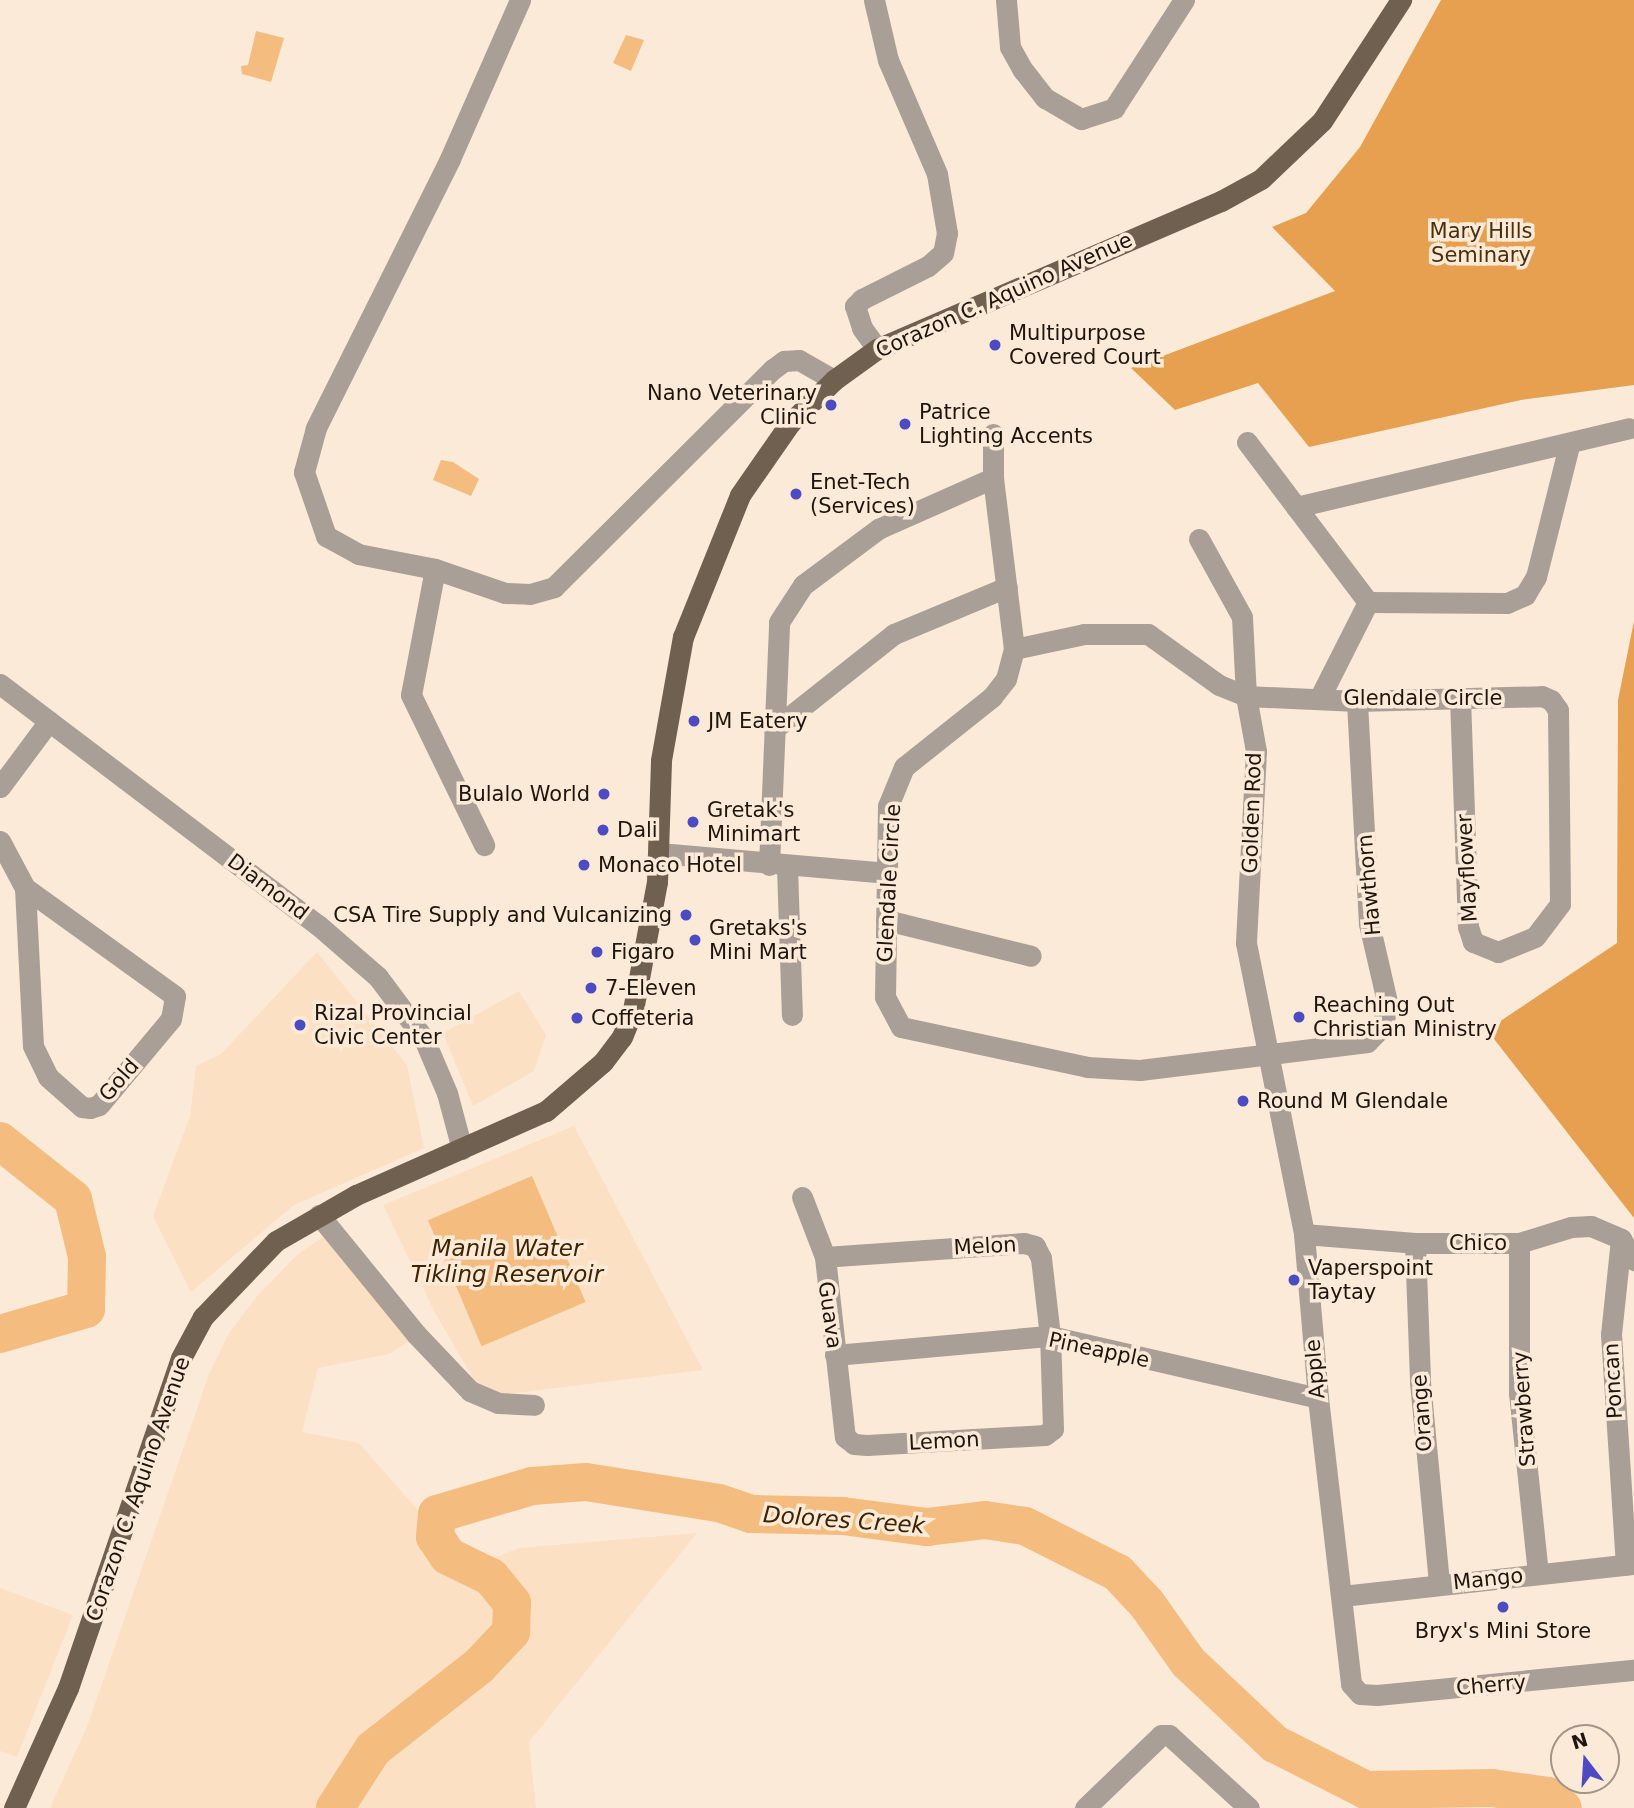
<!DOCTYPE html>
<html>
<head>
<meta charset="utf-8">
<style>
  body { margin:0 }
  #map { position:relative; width:1634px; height:1808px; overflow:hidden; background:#fcead8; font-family:"DejaVu Sans",sans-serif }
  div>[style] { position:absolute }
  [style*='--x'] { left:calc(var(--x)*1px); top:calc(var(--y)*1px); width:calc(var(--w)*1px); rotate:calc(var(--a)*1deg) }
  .built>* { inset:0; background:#fbe0c4 }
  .forest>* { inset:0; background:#e6a04f }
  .water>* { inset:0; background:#f5bc7f; transform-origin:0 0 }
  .river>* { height:38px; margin:-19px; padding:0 19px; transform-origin:19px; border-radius:19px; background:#f5bc7f }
  .minor>* { height:21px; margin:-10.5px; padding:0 10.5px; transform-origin:10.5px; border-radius:10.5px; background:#a99f96 }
  .major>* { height:21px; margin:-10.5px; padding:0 10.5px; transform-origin:10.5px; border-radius:10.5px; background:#6f604f }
  .dots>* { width:19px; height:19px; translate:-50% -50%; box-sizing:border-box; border:4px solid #fcead8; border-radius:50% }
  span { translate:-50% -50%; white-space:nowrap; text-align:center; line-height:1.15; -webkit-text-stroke:7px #fcead8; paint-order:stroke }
  .park-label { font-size:21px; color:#4b2f0c }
  .street-label { font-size:21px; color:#1e160e }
  .poi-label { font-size:21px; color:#1e160e }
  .left { translate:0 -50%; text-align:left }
  .right { translate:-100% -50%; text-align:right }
  .water-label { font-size:23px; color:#402401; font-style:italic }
  .north { position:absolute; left:1550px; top:1724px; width:70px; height:70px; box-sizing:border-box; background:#fcead8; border:2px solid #a39587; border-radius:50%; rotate:343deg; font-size:19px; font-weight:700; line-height:28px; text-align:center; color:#1e160e }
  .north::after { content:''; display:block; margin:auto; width:24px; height:32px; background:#4c4bc1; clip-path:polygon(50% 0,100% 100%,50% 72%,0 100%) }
</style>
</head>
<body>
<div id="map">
  <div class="built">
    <i style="clip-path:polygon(317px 952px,407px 1065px,424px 1148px,294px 1205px,191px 1292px,153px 1216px,190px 1116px,196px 1066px,221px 1054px)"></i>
    <i style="clip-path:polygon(519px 991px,546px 1035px,534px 1071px,473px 1106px,443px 1033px)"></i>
    <i style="clip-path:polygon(574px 1126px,703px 1370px,484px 1397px,434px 1311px,383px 1205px)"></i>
    <i style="clip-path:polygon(329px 1233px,414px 1338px,389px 1354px,318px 1368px,302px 1432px,359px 1443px,416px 1508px,451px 1575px,519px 1548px,697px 1533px,529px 1742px,536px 1808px,50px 1808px,88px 1724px,209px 1374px,229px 1333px,258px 1295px,298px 1254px)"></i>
    <i style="clip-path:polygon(0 1588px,73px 1615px,17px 1757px,0 1751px)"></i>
  </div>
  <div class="forest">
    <i style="clip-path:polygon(1441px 0,1634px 0,1634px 385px,1521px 400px,1309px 447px,1258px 383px,1175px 410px,1131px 368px,1335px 291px,1272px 227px,1306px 213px,1360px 147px)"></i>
    <i style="clip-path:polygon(1634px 621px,1634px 1218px,1487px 1030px,1617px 943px,1618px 700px)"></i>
  </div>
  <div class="water">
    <i style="clip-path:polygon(256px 31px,284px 38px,271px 82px,242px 74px,241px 66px,248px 65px)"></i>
    <i style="clip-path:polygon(626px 35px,644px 40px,631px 71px,613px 63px)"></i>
    <i style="clip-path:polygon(441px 460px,453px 462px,479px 479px,471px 496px,433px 480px)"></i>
    <i style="left:532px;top:1176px;width:137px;height:113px;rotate:67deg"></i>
  </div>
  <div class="river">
    <i style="--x:0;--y:1141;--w:93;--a:38.5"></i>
    <i style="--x:73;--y:1199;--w:60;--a:76.4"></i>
    <i style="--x:87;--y:1257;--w:52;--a:91.1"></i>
    <i style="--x:86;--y:1309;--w:90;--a:163.8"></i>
    <i style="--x:335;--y:1808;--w:70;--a:-57.2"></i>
    <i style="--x:373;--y:1749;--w:135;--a:-38.1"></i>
    <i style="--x:479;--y:1666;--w:47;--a:-46.7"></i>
    <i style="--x:511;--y:1632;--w:29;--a:-88"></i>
    <i style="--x:512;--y:1603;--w:33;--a:-129"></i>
    <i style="--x:491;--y:1577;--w:48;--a:-154"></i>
    <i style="--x:448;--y:1556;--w:23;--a:-124"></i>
    <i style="--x:435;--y:1537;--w:23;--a:-85"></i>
    <i style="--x:437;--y:1514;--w:99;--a:-16.4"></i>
    <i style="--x:532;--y:1486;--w:54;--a:-4.2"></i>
    <i style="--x:586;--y:1482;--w:135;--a:9"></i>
    <i style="--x:719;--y:1503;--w:34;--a:19"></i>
    <i style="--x:751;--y:1514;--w:92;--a:1.2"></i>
    <i style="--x:843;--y:1516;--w:85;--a:7.5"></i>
    <i style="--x:927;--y:1527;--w:58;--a:-6.9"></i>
    <i style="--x:985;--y:1520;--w:40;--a:8.5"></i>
    <i style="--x:1025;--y:1526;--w:104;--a:26.8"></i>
    <i style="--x:1118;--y:1573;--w:42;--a:46.9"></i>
    <i style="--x:1147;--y:1604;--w:71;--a:54.7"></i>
    <i style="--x:1188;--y:1662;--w:120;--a:43.3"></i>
    <i style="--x:1275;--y:1744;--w:102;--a:26.8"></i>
    <i style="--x:1366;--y:1790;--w:126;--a:-0.9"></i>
    <i style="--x:1492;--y:1788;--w:57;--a:8.1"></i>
    <i style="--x:1548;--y:1796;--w:19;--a:39"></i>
  </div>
  <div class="minor">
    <i style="--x:520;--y:0;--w:174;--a:113.8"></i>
    <i style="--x:450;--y:159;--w:301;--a:116.5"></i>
    <i style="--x:316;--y:428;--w:46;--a:105.3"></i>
    <i style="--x:304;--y:472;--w:68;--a:71"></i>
    <i style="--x:326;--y:536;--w:37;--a:29"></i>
    <i style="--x:358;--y:554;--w:78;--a:11"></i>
    <i style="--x:435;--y:569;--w:74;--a:18.9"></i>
    <i style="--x:505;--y:593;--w:25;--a:2"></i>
    <i style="--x:530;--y:594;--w:25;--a:-16"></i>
    <i style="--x:554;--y:587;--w:309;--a:-44.9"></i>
    <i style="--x:773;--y:369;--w:14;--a:-36"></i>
    <i style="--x:784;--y:361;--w:15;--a:-4"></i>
    <i style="--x:799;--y:360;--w:40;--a:29.7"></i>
    <i style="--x:874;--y:0;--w:62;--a:76.9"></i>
    <i style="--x:888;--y:60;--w:124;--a:66.7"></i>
    <i style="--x:937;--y:174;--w:60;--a:80.4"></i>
    <i style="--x:947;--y:233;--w:20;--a:101"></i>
    <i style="--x:943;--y:253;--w:20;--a:139"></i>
    <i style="--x:928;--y:266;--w:74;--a:153.4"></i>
    <i style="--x:862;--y:299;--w:10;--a:135"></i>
    <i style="--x:855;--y:306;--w:23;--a:72"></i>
    <i style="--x:862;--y:328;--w:26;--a:54"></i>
    <i style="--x:1006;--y:0;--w:47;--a:85.1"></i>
    <i style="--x:1010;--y:47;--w:26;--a:61"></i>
    <i style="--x:1023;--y:70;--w:36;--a:52"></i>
    <i style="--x:1045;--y:98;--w:42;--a:30.3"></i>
    <i style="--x:1081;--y:119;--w:35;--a:-18"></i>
    <i style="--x:1114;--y:108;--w:129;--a:-57.1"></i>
    <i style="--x:993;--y:434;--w:44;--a:90"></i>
    <i style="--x:993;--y:478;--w:172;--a:83"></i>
    <i style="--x:1014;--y:649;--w:31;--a:105"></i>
    <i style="--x:1006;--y:679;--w:23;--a:128"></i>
    <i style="--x:992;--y:697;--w:112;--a:141.5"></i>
    <i style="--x:904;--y:767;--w:42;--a:112.3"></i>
    <i style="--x:888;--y:806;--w:191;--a:90.9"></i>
    <i style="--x:885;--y:997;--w:34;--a:62"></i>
    <i style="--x:901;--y:1027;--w:190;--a:12.1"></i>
    <i style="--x:1087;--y:1067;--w:53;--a:3.2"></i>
    <i style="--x:1140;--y:1070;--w:229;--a:-7"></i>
    <i style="--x:1367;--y:1042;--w:20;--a:-45"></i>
    <i style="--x:1381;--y:1028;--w:23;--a:-72"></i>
    <i style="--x:1388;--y:1006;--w:84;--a:-103"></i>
    <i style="--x:1369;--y:924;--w:223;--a:-93.1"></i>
    <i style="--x:1247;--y:442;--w:201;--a:52.9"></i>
    <i style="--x:1296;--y:507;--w:342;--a:-13.3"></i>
    <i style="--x:1199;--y:539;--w:89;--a:61.1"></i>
    <i style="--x:1242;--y:617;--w:79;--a:87.1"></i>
    <i style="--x:1246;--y:696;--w:56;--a:79.7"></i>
    <i style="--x:1256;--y:751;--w:192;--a:93"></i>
    <i style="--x:1246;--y:943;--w:297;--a:78.7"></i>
    <i style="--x:1304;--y:1234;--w:165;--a:85.1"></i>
    <i style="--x:1318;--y:1398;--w:288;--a:83.4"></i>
    <i style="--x:1351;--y:1684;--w:13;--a:48"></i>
    <i style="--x:1360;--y:1694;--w:17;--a:3"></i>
    <i style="--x:1377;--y:1695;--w:258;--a:-5.6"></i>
    <i style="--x:435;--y:569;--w:128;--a:100.8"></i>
    <i style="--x:411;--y:695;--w:167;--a:64"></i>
    <i style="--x:1014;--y:649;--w:72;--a:-12.1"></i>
    <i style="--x:1084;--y:634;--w:64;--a:0"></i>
    <i style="--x:1148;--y:634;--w:87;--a:35.7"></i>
    <i style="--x:1219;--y:685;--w:29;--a:22"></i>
    <i style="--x:1246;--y:696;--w:111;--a:2.6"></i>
    <i style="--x:1357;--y:701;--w:185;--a:-1.5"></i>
    <i style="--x:1542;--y:696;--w:10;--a:24"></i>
    <i style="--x:1551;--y:700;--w:12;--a:55"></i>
    <i style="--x:1558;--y:710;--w:194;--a:89.4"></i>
    <i style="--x:1560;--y:904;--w:41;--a:127.1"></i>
    <i style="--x:1535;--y:937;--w:40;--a:158"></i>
    <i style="--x:1498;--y:952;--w:27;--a:-158"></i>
    <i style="--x:1473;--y:942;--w:16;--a:-108"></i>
    <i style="--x:1468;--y:927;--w:226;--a:-92"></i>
    <i style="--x:0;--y:684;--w:399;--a:37.2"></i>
    <i style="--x:318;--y:925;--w:79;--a:40.9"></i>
    <i style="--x:378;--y:977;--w:77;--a:53.4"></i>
    <i style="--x:424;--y:1039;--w:59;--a:66.9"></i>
    <i style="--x:447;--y:1093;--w:58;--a:75"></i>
    <i style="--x:1320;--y:697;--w:106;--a:-63.2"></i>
    <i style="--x:1368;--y:602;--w:139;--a:0.4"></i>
    <i style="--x:1507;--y:603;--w:20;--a:-24"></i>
    <i style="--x:1525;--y:595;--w:21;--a:-59"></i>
    <i style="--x:1536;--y:577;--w:135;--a:-75.9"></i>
    <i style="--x:774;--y:729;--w:153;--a:-38.4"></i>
    <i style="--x:894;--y:634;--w:122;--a:-22.6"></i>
    <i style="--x:0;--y:787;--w:82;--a:-53.4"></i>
    <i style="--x:0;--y:841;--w:53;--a:62"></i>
    <i style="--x:25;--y:888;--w:158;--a:87.1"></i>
    <i style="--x:33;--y:1046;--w:34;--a:64"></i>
    <i style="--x:48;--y:1077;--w:45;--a:41.4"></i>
    <i style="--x:82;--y:1107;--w:8;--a:7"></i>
    <i style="--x:90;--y:1108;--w:9;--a:-18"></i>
    <i style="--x:99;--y:1105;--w:112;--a:-50.1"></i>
    <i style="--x:171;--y:1019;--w:23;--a:-80"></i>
    <i style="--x:175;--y:996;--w:185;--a:-144.2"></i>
    <i style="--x:659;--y:853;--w:230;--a:5"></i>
    <i style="--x:769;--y:865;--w:243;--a:-87.6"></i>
    <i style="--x:779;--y:622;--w:44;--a:-57"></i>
    <i style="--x:803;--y:585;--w:94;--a:-36.7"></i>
    <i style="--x:878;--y:529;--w:126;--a:-23.9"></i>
    <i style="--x:787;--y:867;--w:148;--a:88.1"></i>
    <i style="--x:886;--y:920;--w:149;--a:13.9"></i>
    <i style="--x:802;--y:1197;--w:64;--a:69"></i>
    <i style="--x:825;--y:1257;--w:181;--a:83.7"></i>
    <i style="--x:845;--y:1437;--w:11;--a:38"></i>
    <i style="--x:854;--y:1444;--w:13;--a:4"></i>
    <i style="--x:867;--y:1445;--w:178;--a:-3.2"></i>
    <i style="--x:1045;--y:1435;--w:10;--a:-37"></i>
    <i style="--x:1053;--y:1429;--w:93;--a:-91.8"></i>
    <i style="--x:1050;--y:1336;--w:79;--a:-96.6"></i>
    <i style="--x:1041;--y:1258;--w:13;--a:-117"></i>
    <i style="--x:1035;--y:1246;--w:11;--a:-165"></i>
    <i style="--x:1024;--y:1243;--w:199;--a:176"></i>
    <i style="--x:319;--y:1215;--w:154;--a:50.8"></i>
    <i style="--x:416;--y:1334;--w:79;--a:46.5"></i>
    <i style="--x:470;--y:1391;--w:30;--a:23"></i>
    <i style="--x:498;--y:1403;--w:36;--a:3"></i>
    <i style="--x:1304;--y:1234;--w:111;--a:4.6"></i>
    <i style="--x:1415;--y:1243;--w:104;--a:0"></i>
    <i style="--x:1519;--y:1243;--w:54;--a:-17.1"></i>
    <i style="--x:1571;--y:1227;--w:20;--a:-3"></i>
    <i style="--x:1591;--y:1226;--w:33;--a:23"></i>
    <i style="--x:1621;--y:1239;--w:25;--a:58"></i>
    <i style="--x:1621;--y:1239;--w:96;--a:96"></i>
    <i style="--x:1611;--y:1334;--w:231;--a:86.3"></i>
    <i style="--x:1415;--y:1243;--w:139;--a:87.9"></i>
    <i style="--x:1420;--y:1382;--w:202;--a:84.6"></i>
    <i style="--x:1519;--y:1243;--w:150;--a:90"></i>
    <i style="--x:1519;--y:1393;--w:182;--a:84"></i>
    <i style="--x:835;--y:1355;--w:216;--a:-5.1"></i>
    <i style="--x:1050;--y:1336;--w:275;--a:13"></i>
    <i style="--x:1342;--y:1596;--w:294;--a:-6.3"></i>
    <i style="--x:1085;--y:1808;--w:105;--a:-43.8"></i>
    <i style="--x:1161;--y:1735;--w:8;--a:0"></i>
    <i style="--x:1169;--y:1735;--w:108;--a:42.4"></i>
  </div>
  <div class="major">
    <i style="--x:14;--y:1808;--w:132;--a:-65.8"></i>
    <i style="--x:68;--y:1688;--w:349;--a:-71.1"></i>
    <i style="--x:181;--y:1358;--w:47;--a:-61.8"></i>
    <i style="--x:203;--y:1317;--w:105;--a:-46.2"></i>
    <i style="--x:276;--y:1241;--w:92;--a:-29.9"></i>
    <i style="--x:356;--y:1195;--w:208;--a:-23.9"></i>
    <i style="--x:546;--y:1111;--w:75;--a:-40.7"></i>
    <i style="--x:603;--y:1062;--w:31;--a:-53"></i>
    <i style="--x:622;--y:1037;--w:29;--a:-68"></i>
    <i style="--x:633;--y:1010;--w:130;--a:-79.4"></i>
    <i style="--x:657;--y:882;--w:122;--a:-88.1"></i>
    <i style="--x:661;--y:760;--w:125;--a:-79.9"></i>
    <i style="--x:683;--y:637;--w:153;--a:-68.1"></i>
    <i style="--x:740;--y:495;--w:88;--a:-55.2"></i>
    <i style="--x:790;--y:423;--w:62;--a:-44.3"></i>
    <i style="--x:834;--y:380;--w:53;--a:-35.8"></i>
    <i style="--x:877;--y:349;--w:374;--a:-23.3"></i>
    <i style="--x:1221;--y:201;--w:46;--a:-28.8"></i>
    <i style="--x:1261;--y:179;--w:84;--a:-43.6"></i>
    <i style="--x:1322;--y:121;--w:145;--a:-56.9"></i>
  </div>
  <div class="dots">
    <i style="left:995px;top:345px;background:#4c4bc1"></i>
    <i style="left:831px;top:405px;background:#4c4bc1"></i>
    <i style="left:905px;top:424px;background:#4c4bc1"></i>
    <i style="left:796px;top:494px;background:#4c4bc1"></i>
    <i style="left:694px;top:721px;background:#4c4bc1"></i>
    <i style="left:604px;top:794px;background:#4c4bc1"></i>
    <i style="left:693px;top:822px;background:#4c4bc1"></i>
    <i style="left:603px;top:830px;background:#4c4bc1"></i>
    <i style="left:584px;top:865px;background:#4c4bc1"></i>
    <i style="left:686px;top:915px;background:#4c4bc1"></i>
    <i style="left:695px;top:940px;background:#4c4bc1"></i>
    <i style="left:597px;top:952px;background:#4c4bc1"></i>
    <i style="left:591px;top:988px;background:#4c4bc1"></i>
    <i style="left:1299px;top:1017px;background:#4c4bc1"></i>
    <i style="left:577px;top:1018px;background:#4c4bc1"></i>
    <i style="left:300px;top:1025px;background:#4c4bc1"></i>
    <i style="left:1243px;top:1101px;background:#4c4bc1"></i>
    <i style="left:1294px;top:1280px;background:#4c4bc1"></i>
    <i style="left:1503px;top:1607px;background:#4c4bc1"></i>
  </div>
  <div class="park-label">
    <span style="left:1481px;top:243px">Mary Hills<br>Seminary</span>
  </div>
  <div class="street-label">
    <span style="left:1004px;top:295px;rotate:-24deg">Corazon C. Aquino Avenue</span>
    <span style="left:1423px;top:698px">Glendale Circle</span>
    <span style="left:1252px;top:813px;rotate:-88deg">Golden Rod</span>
    <span style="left:1467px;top:868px;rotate:-93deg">Mayflower</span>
    <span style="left:889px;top:883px;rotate:-87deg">Glendale Circle</span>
    <span style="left:1369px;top:885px;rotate:-95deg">Hawthorn</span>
    <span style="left:268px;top:887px;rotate:37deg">Diamond</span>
    <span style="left:119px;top:1080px;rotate:-49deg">Gold</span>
    <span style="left:1478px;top:1243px">Chico</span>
    <span style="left:985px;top:1246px;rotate:-3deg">Melon</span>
    <span style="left:830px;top:1315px;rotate:82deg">Guava</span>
    <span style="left:1099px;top:1350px;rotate:12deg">Pineapple</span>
    <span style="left:1315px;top:1369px;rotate:-95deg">Apple</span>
    <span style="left:1613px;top:1381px;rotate:-93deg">Poncan</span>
    <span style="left:1524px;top:1409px;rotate:-94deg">Strawberry</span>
    <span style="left:1422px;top:1413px;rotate:-94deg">Orange</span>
    <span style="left:944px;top:1441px;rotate:-3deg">Lemon</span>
    <span style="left:138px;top:1489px;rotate:-71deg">Corazon C. Aquino Avenue</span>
    <span style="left:1488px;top:1579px;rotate:-6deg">Mango</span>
    <span style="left:1491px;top:1685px;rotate:-5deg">Cherry</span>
  </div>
  <div class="poi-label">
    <span class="left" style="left:1009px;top:345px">Multipurpose<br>Covered Court</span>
    <span class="right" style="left:817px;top:405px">Nano Veterinary<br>Clinic</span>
    <span class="left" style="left:919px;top:424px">Patrice<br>Lighting Accents</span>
    <span class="left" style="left:810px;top:494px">Enet-Tech<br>(Services)</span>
    <span class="left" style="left:708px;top:721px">JM Eatery</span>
    <span class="right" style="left:590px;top:794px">Bulalo World</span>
    <span class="left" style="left:707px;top:822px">Gretak's<br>Minimart</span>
    <span class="left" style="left:617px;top:830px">Dali</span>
    <span class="left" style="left:598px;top:865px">Monaco Hotel</span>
    <span class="right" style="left:672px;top:915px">CSA Tire Supply and Vulcanizing</span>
    <span class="left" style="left:709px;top:940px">Gretaks's<br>Mini Mart</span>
    <span class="left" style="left:611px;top:952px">Figaro</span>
    <span class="left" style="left:605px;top:988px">7-Eleven</span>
    <span class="left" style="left:1313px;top:1017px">Reaching Out<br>Christian Ministry</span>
    <span class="left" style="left:314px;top:1025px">Rizal Provincial<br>Civic Center</span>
    <span class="left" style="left:591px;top:1018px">Coffeteria</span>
    <span class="left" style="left:1257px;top:1101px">Round M Glendale</span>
    <span class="left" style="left:1308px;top:1280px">Vaperspoint<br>Taytay</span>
    <span style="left:1503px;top:1631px">Bryx's Mini Store</span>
  </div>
  <div class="water-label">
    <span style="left:507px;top:1261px">Manila Water<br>Tikling Reservoir</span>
    <span style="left:844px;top:1520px;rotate:4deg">Dolores Creek</span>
  </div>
  <div class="north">N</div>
</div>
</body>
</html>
